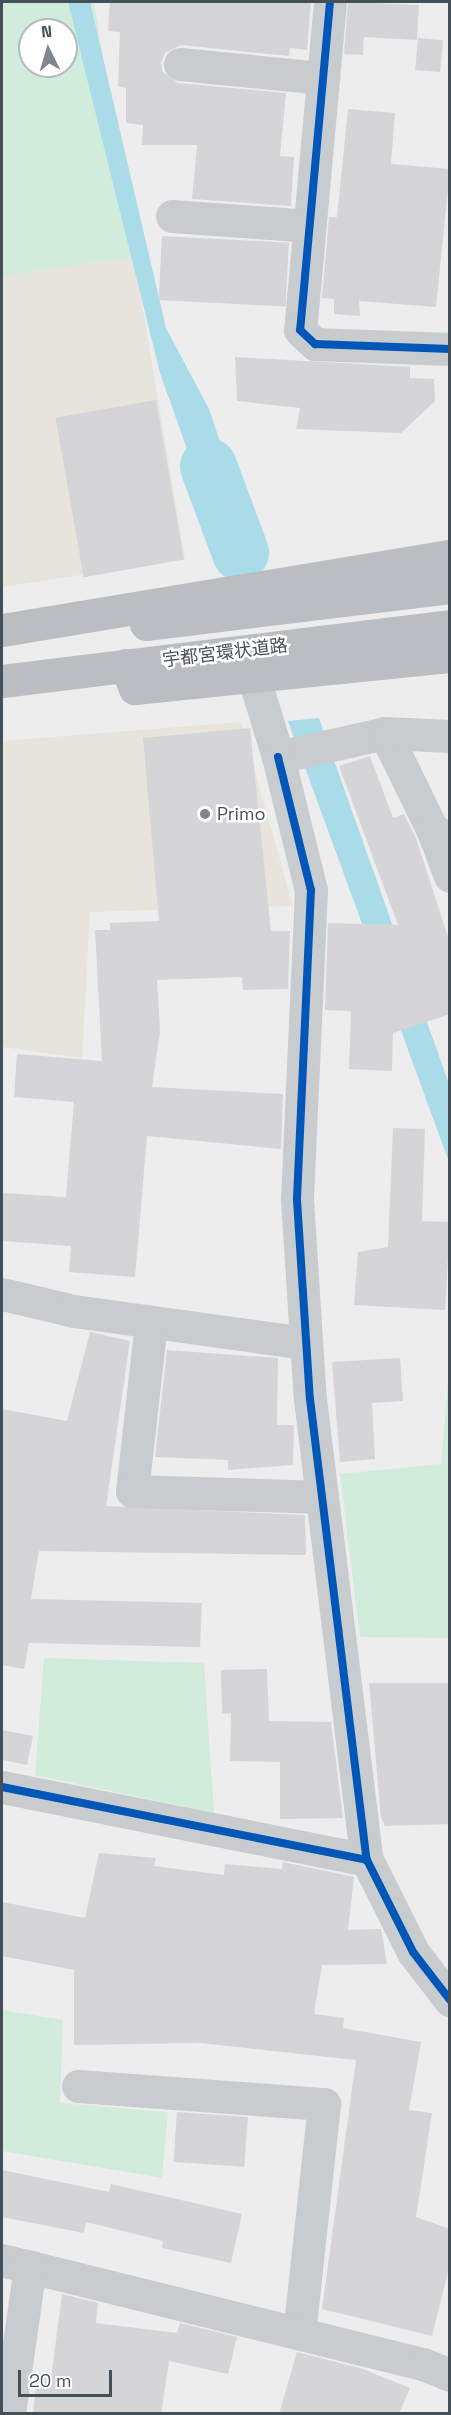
<!DOCTYPE html>
<html>
<head>
<meta charset="utf-8">
<style>
  body { margin:0 }
  #map { position:relative; width:451px; height:2415px; overflow:hidden; background:#eeeded; font-family:"Space Grotesk","Noto Sans JP",sans-serif }
  div>[style] { position:absolute }
  [style*='--x'] { left:calc(var(--x)*1px); top:calc(var(--y)*1px); width:calc(var(--w)*1px); rotate:calc(var(--a)*1deg) }
  .commercial>* { inset:0; background:#e7e4dc }
  .green>* { inset:0; background:#d2ecdc }
  .water>* { inset:0; background:#a9dce8 }
  .river>* { height:57px; margin:-28.5px; padding:0 28.5px; transform-origin:28.5px; border-radius:28.5px; background:#a9dce8 }
  .building>* { inset:0; background:#d5d5d7; transform-origin:0 0 }
  .street>* { height:33px; margin:-16.5px; padding:0 16.5px; transform-origin:16.5px; border-radius:16.5px; background:#c9ccce }
  .highway>* { height:33px; margin:-16.5px; padding:0 16.5px; transform-origin:16.5px; border-radius:16.5px; background:#babec3 }
  .cycleway>* { height:8px; margin:-4px; padding:0 4px; transform-origin:4px; border-radius:4px; background:#0057b8 }
  .dots>* { width:16px; height:16px; translate:-50% -50%; box-sizing:border-box; border:3px solid #fff; border-radius:50% }
  span { translate:-50% -50%; white-space:nowrap; text-align:center; line-height:1.15; -webkit-text-stroke:5px #fff; paint-order:stroke }
  .street-label { font-size:18px; color:#454f58 }
  .poi-label { font-size:18px; color:#454f58 }
  .left { translate:0 -50%; text-align:left }
  .frame { position:absolute; inset:0; border:3px solid #454f58; pointer-events:none }
  .north { position:absolute; left:18px; top:18px; width:60px; height:60px; box-sizing:border-box; background:#fff; border:2px solid #b5b9bc; border-radius:50%; rotate:355deg; font-size:16px; font-weight:700; line-height:24px; text-align:center; color:#454f58 }
  .north::after { content:''; display:block; margin:auto; width:21px; height:27px; background:#80868c; clip-path:polygon(50% 0,100% 100%,50% 72%,0 100%) }
  .scale { position:absolute; left:18px; top:2370px; width:94px; height:27px; box-sizing:border-box; border:3px solid #454f58; border-top:0; padding-left:8px; font-size:18px; line-height:21px; white-space:nowrap; color:#454f58; -webkit-text-stroke:4px #fff; paint-order:stroke }
</style>
</head>
<body>
<div id="map">
  <div class="commercial">
    <i style="clip-path:polygon(134px 257px,185px 559px,2px 587px,2px 276px)"></i>
    <i style="clip-path:polygon(241px 722px,293px 906px,90px 912px,82px 1058px,2px 1047px,2px 741px)"></i>
  </div>
  <div class="green">
    <i style="clip-path:polygon(evenodd,2px 2px,94px 2px,134px 257px,2px 276px,2px 2px,30px 30px,66px 30px,66px 66px,30px 66px,30px 30px)"></i>
    <i style="clip-path:polygon(449px 1371px,449px 1638px,360px 1637px,340px 1474px,441px 1464px)"></i>
    <i style="clip-path:polygon(44px 1658px,204px 1663px,214px 1813px,35px 1775px)"></i>
    <i style="clip-path:polygon(2px 2010px,63px 2020px,60px 2103px,168px 2112px,162px 2178px,2px 2151px)"></i>
  </div>
  <div class="water">
    <i style="clip-path:polygon(68px 2px,90px 2px,166px 328px,209px 409px,253px 538px,220px 542px,160px 373px)"></i>
    <i style="clip-path:polygon(319px 718px,449px 1084px,449px 1162px,288px 721px)"></i>
  </div>
  <div class="river">
    <i style="--x:208;--y:466;--w:92;--a:69.6"></i>
  </div>
  <div class="building">
    <i style="clip-path:polygon(110px 2px,311px 2px,307px 50px,290px 48px,289px 56px,181px 45px,165px 53px,161px 63px,163px 72px,178px 83px,286px 93px,280px 156px,294px 157px,291px 206px,192px 199px,197px 145px,142px 145px,143px 125px,126px 123px,126px 88px,118px 86px,120px 32px,108px 31px)"></i>
    <i style="clip-path:polygon(348px 2px,419px 5px,417px 40px,364px 37px,363px 55px,344px 54px)"></i>
    <i style="left:418px;top:38px;width:25px;height:32px;rotate:5deg"></i>
    <i style="clip-path:polygon(348px 109px,395px 113px,391px 164px,450px 169px,436px 307px,359px 301px,360px 316px,334px 314px,334px 299px,322px 298px,329px 217px,337px 217px)"></i>
    <i style="left:162px;top:236px;width:127px;height:64px;rotate:3deg"></i>
    <i style="clip-path:polygon(235px 357px,410px 367px,410px 378px,434px 379px,435px 401px,401px 433px,296px 429px,300px 408px,237px 401px)"></i>
    <i style="left:156px;top:400px;width:162px;height:102px;rotate:80deg"></i>
    <i style="clip-path:polygon(250px 728px,271px 931px,290px 931px,288px 989px,243px 990px,242px 977px,157px 980px,160px 1031px,152px 1087px,283px 1094px,281px 1149px,147px 1136px,135px 1277px,69px 1272px,71px 1246px,2px 1241px,2px 1193px,66px 1197px,74px 1102px,14px 1097px,17px 1054px,102px 1061px,95px 930px,110px 930px,110px 923px,159px 921px,143px 738px)"></i>
    <i style="clip-path:polygon(370px 756px,393px 818px,404px 814px,416px 838px,450px 943px,450px 1014px,393px 1033px,392px 1071px,349px 1069px,351px 1011px,325px 1010px,328px 923px,398px 925px,339px 766px)"></i>
    <i style="clip-path:polygon(393px 1128px,425px 1129px,422px 1221px,450px 1222px,445px 1310px,354px 1305px,358px 1252px,388px 1247px)"></i>
    <i style="clip-path:polygon(90px 1332px,130px 1341px,106px 1506px,305px 1515px,306px 1555px,39px 1551px,31px 1599px,202px 1603px,200px 1647px,29px 1643px,24px 1669px,2px 1665px,2px 1409px,67px 1421px)"></i>
    <i style="clip-path:polygon(167px 1350px,278px 1358px,277px 1425px,294px 1425px,293px 1465px,228px 1470px,228px 1460px,155px 1457px)"></i>
    <i style="clip-path:polygon(400px 1358px,403px 1401px,372px 1403px,375px 1459px,340px 1462px,332px 1362px)"></i>
    <i style="clip-path:polygon(267px 1669px,269px 1721px,331px 1722px,343px 1818px,280px 1819px,280px 1762px,230px 1761px,231px 1713px,222px 1714px,221px 1670px)"></i>
    <i style="clip-path:polygon(369px 1683px,450px 1683px,450px 1824px,385px 1826px,381px 1818px)"></i>
    <i style="clip-path:polygon(2px 1730px,33px 1736px,27px 1765px,2px 1760px)"></i>
    <i style="clip-path:polygon(99px 1853px,156px 1858px,154px 1866px,224px 1875px,225px 1864px,282px 1869px,283px 1862px,354px 1877px,348px 1930px,381px 1929px,387px 1964px,322px 1965px,314px 2014px,344px 2018px,343px 2028px,421px 2042px,409px 2110px,432px 2113px,416px 2217px,450px 2229px,450px 2264px,432px 2336px,322px 2309px,356px 2060px,200px 2043px,74px 2045px,74px 1970px,2px 1956px,2px 1902px,85px 1918px)"></i>
    <i style="left:177px;top:2112px;width:71px;height:50px;rotate:4deg"></i>
    <i style="clip-path:polygon(2px 2170px,109px 2192px,111px 2184px,242px 2214px,231px 2263px,162px 2248px,163px 2241px,86px 2222px,84px 2233px,2px 2217px)"></i>
    <i style="clip-path:polygon(62px 2294px,98px 2303px,96px 2323px,177px 2333px,180px 2323px,237px 2337px,228px 2374px,169px 2361px,161px 2414px,33px 2414px,37px 2377px,51px 2379px)"></i>
    <i style="clip-path:polygon(297px 2352px,363px 2369px,410px 2388px,399px 2414px,279px 2414px)"></i>
  </div>
  <div class="street">
    <i style="--x:330;--y:2;--w:329;--a:95.2"></i>
    <i style="--x:300;--y:330;--w:21;--a:43"></i>
    <i style="--x:315;--y:344;--w:135;--a:2.1"></i>
    <i style="--x:180;--y:64;--w:144;--a:5.6"></i>
    <i style="--x:172;--y:216;--w:138;--a:4.1"></i>
    <i style="--x:253;--y:675;--w:86;--a:73"></i>
    <i style="--x:278;--y:757;--w:110;--a:-12.6"></i>
    <i style="--x:385;--y:733;--w:109;--a:63.9"></i>
    <i style="--x:433;--y:831;--w:18;--a:22"></i>
    <i style="--x:385;--y:733;--w:65;--a:2.6"></i>
    <i style="--x:278;--y:757;--w:137;--a:76.1"></i>
    <i style="--x:311;--y:890;--w:310;--a:92.6"></i>
    <i style="--x:297;--y:1200;--w:199;--a:86.3"></i>
    <i style="--x:310;--y:1399;--w:465;--a:83"></i>
    <i style="--x:433;--y:831;--w:48;--a:69.3"></i>
    <i style="--x:2;--y:1294;--w:74;--a:13.3"></i>
    <i style="--x:74;--y:1311;--w:234;--a:7.9"></i>
    <i style="--x:151;--y:1322;--w:170;--a:96.4"></i>
    <i style="--x:132;--y:1491;--w:190;--a:1.8"></i>
    <i style="--x:2;--y:1787;--w:372;--a:11.3"></i>
    <i style="--x:367;--y:1860;--w:103;--a:63.4"></i>
    <i style="--x:413;--y:1952;--w:61;--a:52.4"></i>
    <i style="--x:78;--y:2086;--w:247;--a:4.2"></i>
    <i style="--x:324;--y:2104;--w:230;--a:96.2"></i>
    <i style="--x:2;--y:2260;--w:434;--a:13.9"></i>
    <i style="--x:423;--y:2364;--w:29;--a:22"></i>
    <i style="--x:9;--y:2414;--w:149;--a:-81.9"></i>
  </div>
  <div class="highway">
    <i style="--x:146;--y:624;--w:306;--a:-6.9"></i>
    <i style="--x:2;--y:630;--w:454;--a:-9.4"></i>
    <i style="--x:126;--y:665;--w:25;--a:69"></i>
    <i style="--x:135;--y:688;--w:317;--a:-5.8"></i>
    <i style="--x:2;--y:681;--w:451;--a:-7"></i>
  </div>
  <div class="cycleway">
    <i style="--x:330;--y:2;--w:329;--a:95.2"></i>
    <i style="--x:300;--y:330;--w:21;--a:43"></i>
    <i style="--x:315;--y:344;--w:135;--a:2.1"></i>
    <i style="--x:278;--y:757;--w:137;--a:76.1"></i>
    <i style="--x:311;--y:890;--w:310;--a:92.6"></i>
    <i style="--x:297;--y:1200;--w:199;--a:86.3"></i>
    <i style="--x:310;--y:1399;--w:465;--a:83"></i>
    <i style="--x:2;--y:1787;--w:372;--a:11.3"></i>
    <i style="--x:367;--y:1860;--w:103;--a:63.4"></i>
    <i style="--x:413;--y:1952;--w:61;--a:52.4"></i>
  </div>
  <div class="dots">
    <i style="left:205px;top:814px;background:#80868c"></i>
  </div>
  <div class="street-label">
    <span style="left:225px;top:653px;rotate:-7deg">宇都宮環状道路</span>
  </div>
  <div class="poi-label">
    <span class="left" style="left:217px;top:814px">Primo</span>
  </div>
  <div class="frame"></div>
  <div class="north">N</div>
  <div class="scale">20 m</div>
</div>
</body>
</html>
